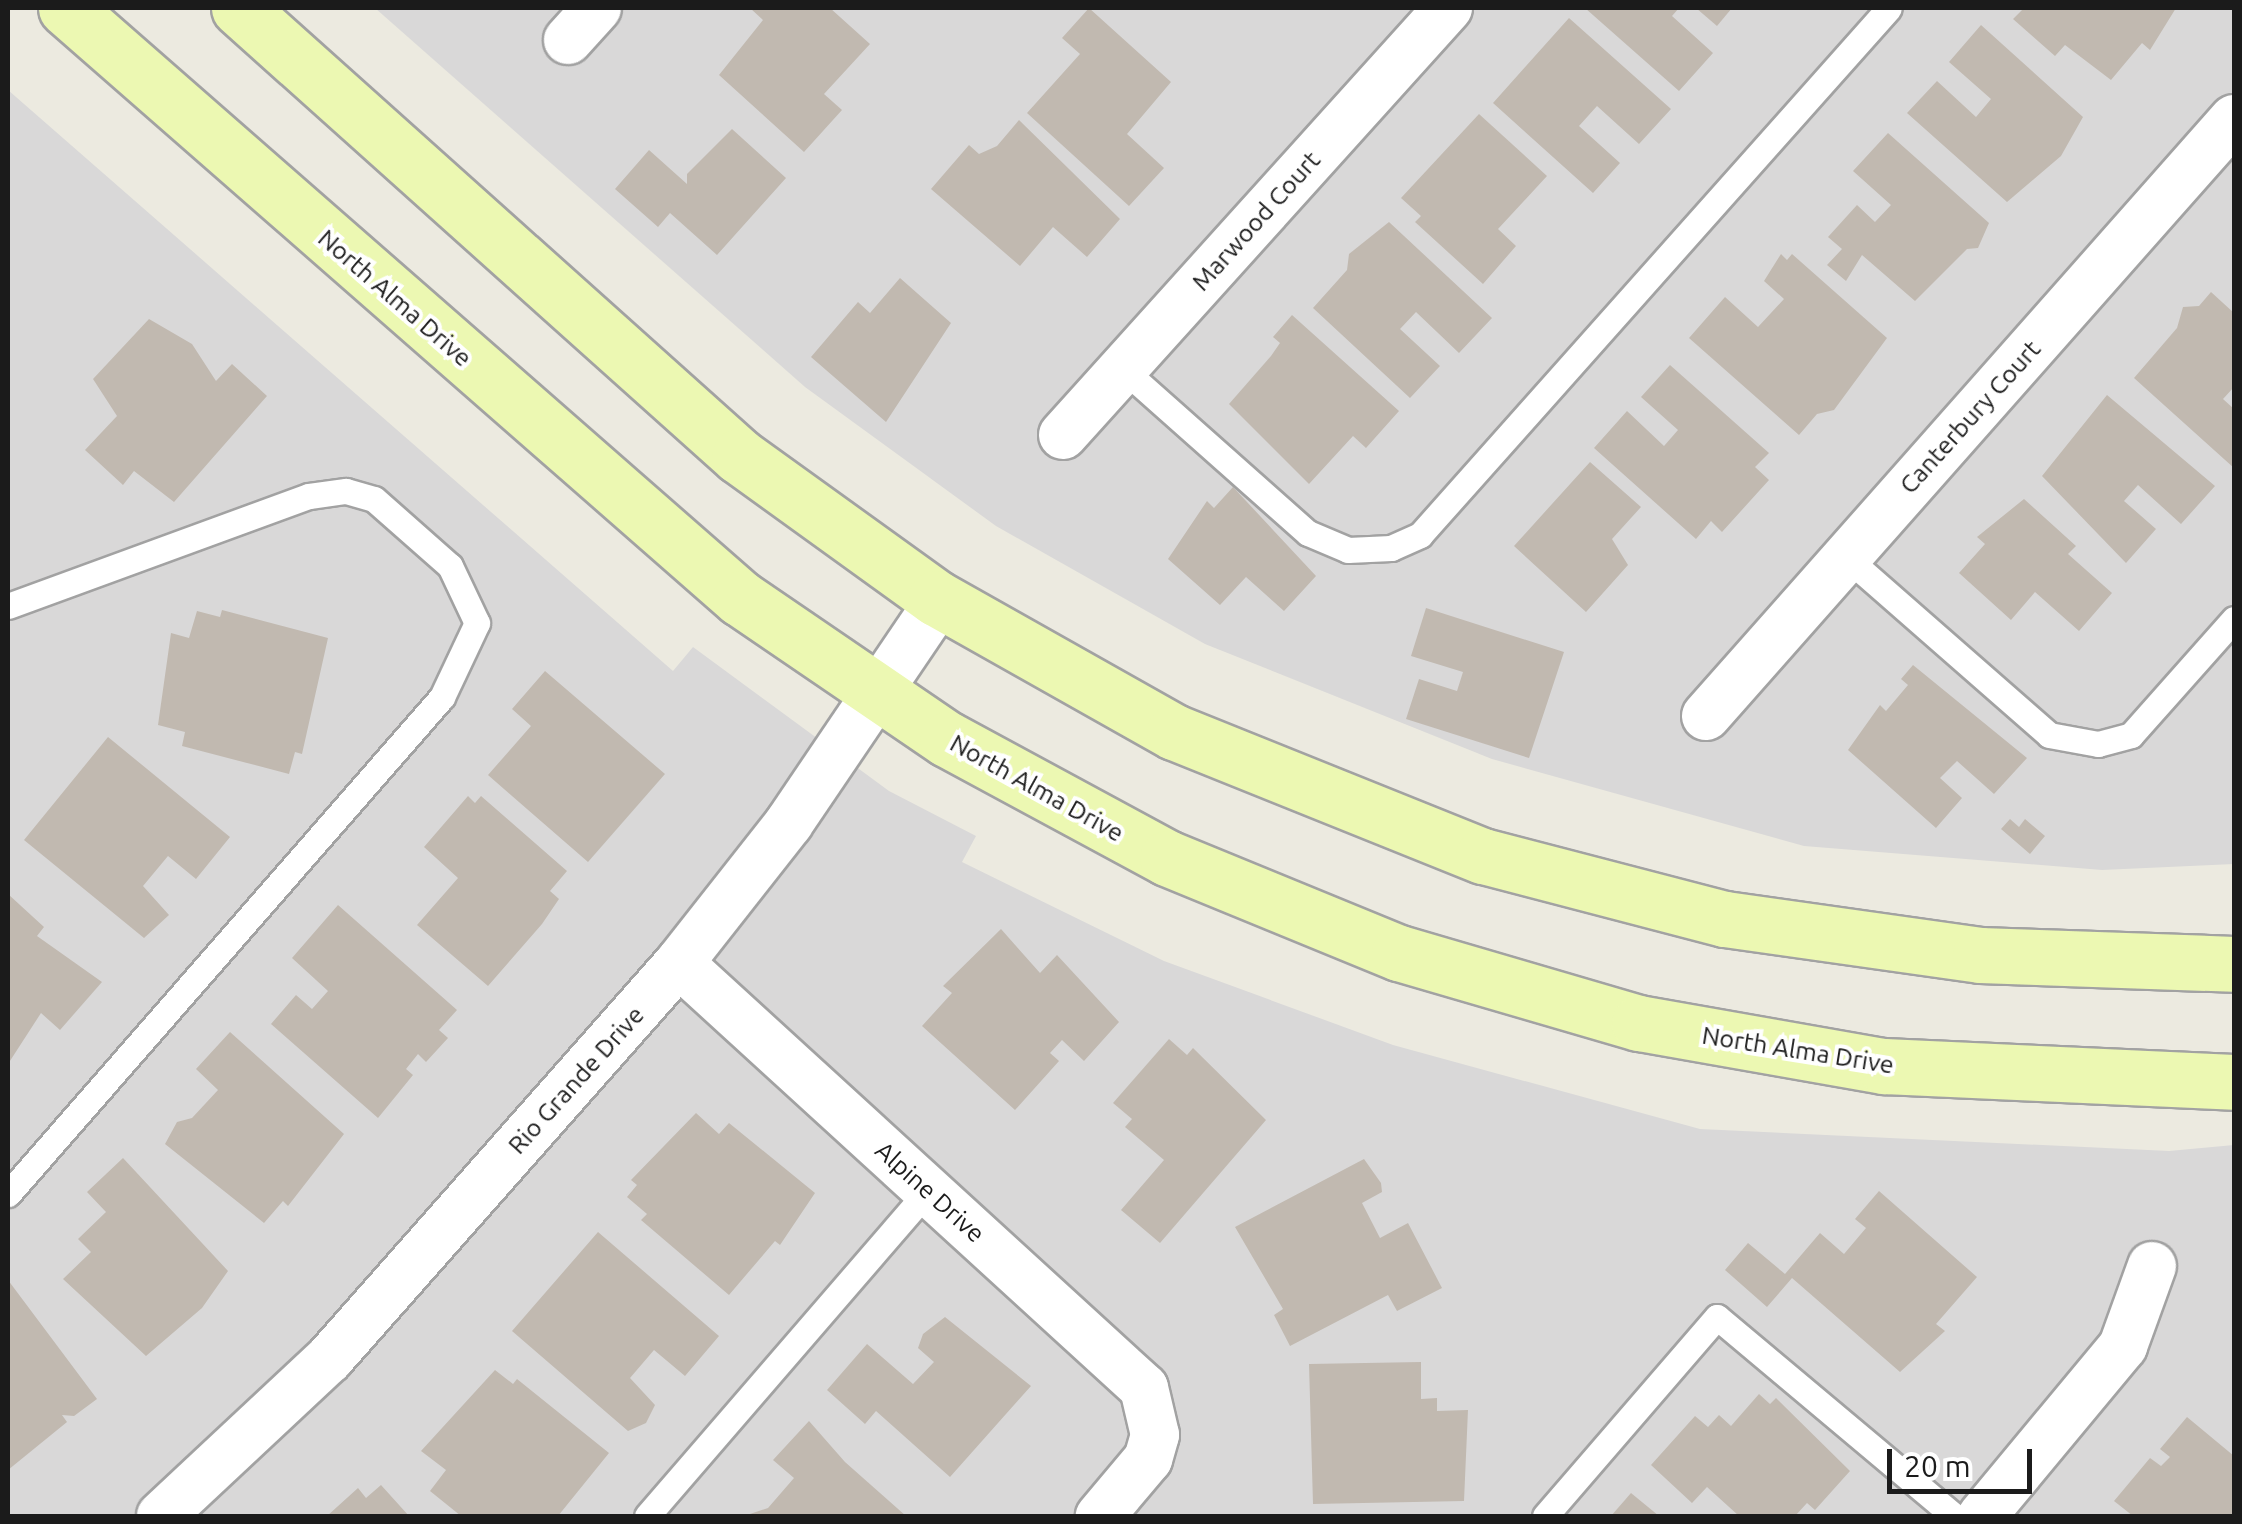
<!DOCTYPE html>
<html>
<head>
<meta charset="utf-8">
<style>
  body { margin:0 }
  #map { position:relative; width:2242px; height:1524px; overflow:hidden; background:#eceae0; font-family:Ubuntu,sans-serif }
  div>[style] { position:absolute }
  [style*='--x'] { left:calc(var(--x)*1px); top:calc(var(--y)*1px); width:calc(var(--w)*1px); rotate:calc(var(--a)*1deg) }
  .residential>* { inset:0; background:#d9d8d8 }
  .building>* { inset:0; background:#c1b9b0 }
  .roads { filter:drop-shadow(2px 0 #a2a2a2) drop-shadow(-2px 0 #a2a2a2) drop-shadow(0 2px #a2a2a2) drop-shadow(0 -2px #a2a2a2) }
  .service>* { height:25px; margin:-12.5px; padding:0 12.5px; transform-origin:12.5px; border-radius:12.5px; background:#fff }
  .minor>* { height:48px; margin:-24px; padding:0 24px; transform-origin:24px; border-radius:24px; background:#fff }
  .secondary>* { height:55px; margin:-27.5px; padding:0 27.5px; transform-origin:27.5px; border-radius:27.5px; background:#ecf8b2 }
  span { translate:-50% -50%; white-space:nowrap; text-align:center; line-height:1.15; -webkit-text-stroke:8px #fff; paint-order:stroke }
  .street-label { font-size:25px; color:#1b1b1b }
  .frame { position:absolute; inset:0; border:10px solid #1b1b1b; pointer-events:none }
  .scale { position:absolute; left:1887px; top:1449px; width:145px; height:45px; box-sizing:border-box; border:5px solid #1b1b1b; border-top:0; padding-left:12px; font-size:30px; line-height:35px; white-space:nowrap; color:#1b1b1b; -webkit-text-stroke:8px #fff; paint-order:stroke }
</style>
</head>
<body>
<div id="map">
  <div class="residential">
    <i style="clip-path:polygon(375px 8px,2234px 8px,2234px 864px,2102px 870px,1804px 846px,1492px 759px,1205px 644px,996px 526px,805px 387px)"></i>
    <i style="clip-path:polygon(8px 90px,673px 671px,693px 647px,889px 791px,976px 836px,962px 862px,1164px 961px,1393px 1045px,1700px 1129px,2169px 1151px,2234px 1145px,2234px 1516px,8px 1516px)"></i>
  </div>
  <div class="building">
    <i style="clip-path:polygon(750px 8px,830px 8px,870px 44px,824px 94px,842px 110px,804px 152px,719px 75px,763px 20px)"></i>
    <i style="clip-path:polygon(1089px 8px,1171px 82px,1127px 134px,1164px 168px,1129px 206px,1027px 113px,1080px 54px,1062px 38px)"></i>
    <i style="clip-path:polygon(1585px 8px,1679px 8px,1672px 16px,1713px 53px,1679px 91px)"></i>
    <i style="clip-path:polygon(1696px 8px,1732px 8px,1717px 26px)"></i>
    <i style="clip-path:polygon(2024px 8px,2176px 8px,2150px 50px,2142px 43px,2111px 80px,2065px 45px,2055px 56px,2013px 19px)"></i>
    <i style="clip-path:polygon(1569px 18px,1671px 109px,1639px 144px,1597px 106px,1579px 126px,1620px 163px,1593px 193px,1493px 103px)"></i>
    <i style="clip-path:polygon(1981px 25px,2083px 117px,2061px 156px,2007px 202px,1907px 113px,1937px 81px,1976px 117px,1991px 99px,1949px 62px)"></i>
    <i style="clip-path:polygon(1479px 114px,1547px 176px,1498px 229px,1516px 246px,1483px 284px,1415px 222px,1421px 216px,1401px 198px)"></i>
    <i style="clip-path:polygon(1019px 120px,1120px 219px,1087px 257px,1053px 227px,1020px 266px,931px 189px,969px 145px,979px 154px,997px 146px)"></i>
    <i style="clip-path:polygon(732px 129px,786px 178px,717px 255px,670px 213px,658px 227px,615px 189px,649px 150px,687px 184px,687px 174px)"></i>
    <i style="clip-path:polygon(1888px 133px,1989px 223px,1978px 248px,1967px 249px,1915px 301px,1862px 255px,1846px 281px,1827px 265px,1842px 249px,1828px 237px,1857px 205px,1875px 222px,1891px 205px,1853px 171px)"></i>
    <i style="clip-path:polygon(1389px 222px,1492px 318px,1459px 353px,1416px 312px,1400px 329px,1440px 366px,1410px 398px,1313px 308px,1347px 270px,1349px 254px)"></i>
    <i style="clip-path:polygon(1781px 254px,1787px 260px,1792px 254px,1887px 338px,1834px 410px,1817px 414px,1799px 435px,1689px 338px,1725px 297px,1758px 327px,1784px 299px,1764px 281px)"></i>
    <i style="clip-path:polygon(900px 278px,951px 323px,886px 422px,811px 357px,858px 302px,870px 313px)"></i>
    <i style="clip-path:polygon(2211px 292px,2234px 313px,2234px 387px,2223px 399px,2234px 409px,2234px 468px,2134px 378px,2177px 328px,2183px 307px,2199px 306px)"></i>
    <i style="clip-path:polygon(1292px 315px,1399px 411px,1366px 448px,1353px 436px,1309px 484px,1229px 404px,1271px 356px,1280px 343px,1273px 337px)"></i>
    <i style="clip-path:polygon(149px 319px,192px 344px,216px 381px,232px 364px,267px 396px,174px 502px,134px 471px,123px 485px,85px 450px,117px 416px,93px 379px)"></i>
    <i style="clip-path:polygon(1670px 365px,1769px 453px,1755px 467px,1769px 480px,1722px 532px,1711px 521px,1696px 539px,1594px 448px,1627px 411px,1664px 446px,1678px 430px,1641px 397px)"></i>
    <i style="clip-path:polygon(2107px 395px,2215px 486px,2181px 524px,2138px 485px,2124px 501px,2156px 529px,2126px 563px,2042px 476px)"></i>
    <i style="clip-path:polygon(1590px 462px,1641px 507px,1612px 539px,1628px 565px,1586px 612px,1514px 546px)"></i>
    <i style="clip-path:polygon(1233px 487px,1316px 576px,1284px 611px,1246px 577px,1220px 605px,1168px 559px,1207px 501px,1214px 508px)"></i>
    <i style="clip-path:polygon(2024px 499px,2076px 546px,2068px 554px,2112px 593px,2079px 631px,2035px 592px,2011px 620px,1959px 573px,1985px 544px,1977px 537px)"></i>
    <i style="clip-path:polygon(1426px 608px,1564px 652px,1529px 758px,1406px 719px,1419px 679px,1457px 691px,1463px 672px,1411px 656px)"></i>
    <i style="clip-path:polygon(222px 610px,328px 638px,302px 754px,295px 752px,289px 774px,182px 746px,185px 732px,158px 725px,171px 633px,189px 638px,197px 611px,220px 617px)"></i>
    <i style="clip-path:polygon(1913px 665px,2027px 758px,1994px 794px,1957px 761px,1940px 778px,1962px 798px,1936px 828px,1848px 750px,1880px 705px,1886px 711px,1908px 685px,1901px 679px)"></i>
    <i style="clip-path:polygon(545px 671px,665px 774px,588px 862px,488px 775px,531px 726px,512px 709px)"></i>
    <i style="clip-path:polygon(108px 737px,230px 837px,196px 879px,168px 856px,143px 886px,169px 915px,144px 938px,24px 840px)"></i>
    <i style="clip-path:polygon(468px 796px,475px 803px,481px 796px,567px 871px,550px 891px,559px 899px,542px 924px,488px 986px,417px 925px,458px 878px,424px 847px)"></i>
    <i style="clip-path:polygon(2010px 819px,2019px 827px,2025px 819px,2045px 836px,2030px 854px,2001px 829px)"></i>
    <i style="clip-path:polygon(8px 894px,44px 927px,37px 936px,102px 982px,60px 1030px,41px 1013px,8px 1064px)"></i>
    <i style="clip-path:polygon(338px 905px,457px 1010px,439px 1030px,448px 1038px,426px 1062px,418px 1054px,406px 1069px,413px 1075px,378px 1118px,271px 1024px,296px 995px,312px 1009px,328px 991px,292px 958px)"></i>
    <i style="clip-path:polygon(1001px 929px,1040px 973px,1057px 955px,1119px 1022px,1084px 1061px,1062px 1040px,1050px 1053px,1059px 1061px,1015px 1110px,922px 1026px,952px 993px,943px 986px)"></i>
    <i style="clip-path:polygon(230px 1032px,344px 1134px,288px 1206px,283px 1201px,264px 1223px,165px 1144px,177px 1122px,192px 1118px,218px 1090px,196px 1069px)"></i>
    <i style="clip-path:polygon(1169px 1039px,1187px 1055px,1193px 1048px,1266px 1120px,1160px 1243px,1121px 1210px,1164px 1160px,1125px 1127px,1132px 1119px,1113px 1103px)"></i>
    <i style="clip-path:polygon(696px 1113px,719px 1134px,729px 1123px,815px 1193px,780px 1245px,775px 1241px,729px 1295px,641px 1220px,647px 1214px,627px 1197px,637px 1185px,631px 1180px)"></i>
    <i style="clip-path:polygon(123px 1158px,228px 1271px,202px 1308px,146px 1356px,63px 1279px,91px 1252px,78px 1239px,106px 1212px,87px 1192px)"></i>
    <i style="clip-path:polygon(1364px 1159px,1381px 1183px,1382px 1192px,1362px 1203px,1380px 1238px,1408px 1223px,1442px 1288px,1397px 1311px,1388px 1295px,1290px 1346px,1274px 1315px,1283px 1309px,1235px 1227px)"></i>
    <i style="clip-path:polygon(1879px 1191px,1977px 1277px,1936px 1324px,1945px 1331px,1900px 1372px,1792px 1278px,1767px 1307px,1725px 1270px,1748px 1243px,1785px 1274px,1820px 1233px,1844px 1254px,1866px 1228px,1855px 1219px)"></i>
    <i style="clip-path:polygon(598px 1232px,719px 1336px,685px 1376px,654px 1350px,630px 1378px,655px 1405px,646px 1423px,628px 1431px,512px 1331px)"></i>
    <i style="clip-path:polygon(8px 1280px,97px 1399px,74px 1416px,62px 1415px,67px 1422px,8px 1470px)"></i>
    <i style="clip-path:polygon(945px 1317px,1031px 1386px,950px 1477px,876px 1411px,865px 1424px,827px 1390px,867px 1344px,913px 1384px,934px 1362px,918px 1348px,923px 1334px)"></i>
    <i style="clip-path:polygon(1421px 1362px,1421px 1399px,1437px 1398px,1437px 1411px,1468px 1410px,1464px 1501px,1313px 1504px,1309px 1364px)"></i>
    <i style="clip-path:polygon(495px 1370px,513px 1384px,517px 1379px,609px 1453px,558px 1516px,461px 1516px,430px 1491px,446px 1470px,421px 1451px)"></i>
    <i style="clip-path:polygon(1759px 1394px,1770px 1404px,1776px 1398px,1850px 1471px,1815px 1510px,1807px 1503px,1795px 1516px,1739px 1516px,1707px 1487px,1692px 1503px,1651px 1465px,1695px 1416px,1708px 1427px,1719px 1415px,1731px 1426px)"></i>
    <i style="clip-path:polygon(2187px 1417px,2234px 1456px,2234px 1516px,2133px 1516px,2114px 1501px,2150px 1458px,2161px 1466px,2170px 1457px,2160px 1449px)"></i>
    <i style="clip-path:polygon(809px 1421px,845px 1462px,906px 1516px,744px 1516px,768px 1508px,794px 1478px,773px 1460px)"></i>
    <i style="clip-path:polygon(381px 1485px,409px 1516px,327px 1516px,358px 1488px,366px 1498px)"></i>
    <i style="clip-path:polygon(1631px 1493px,1659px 1516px,1611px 1516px)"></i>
  </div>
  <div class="roads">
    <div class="service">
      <i style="--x:1123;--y:369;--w:247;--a:41.6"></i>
      <i style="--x:1308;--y:533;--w:43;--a:23"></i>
      <i style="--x:1348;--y:550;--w:43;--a:-2.7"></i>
      <i style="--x:1391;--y:548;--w:32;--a:-24"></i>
      <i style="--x:1420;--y:535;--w:705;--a:-48.33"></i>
      <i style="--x:1846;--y:557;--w:270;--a:41.2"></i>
      <i style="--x:2049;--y:735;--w:50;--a:10.4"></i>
      <i style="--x:2098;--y:744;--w:34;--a:-15"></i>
      <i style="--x:2131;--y:735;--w:155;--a:-48.4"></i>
      <i style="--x:8;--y:606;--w:320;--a:-20.1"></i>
      <i style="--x:309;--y:496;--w:37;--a:-8"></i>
      <i style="--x:346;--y:491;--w:29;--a:16"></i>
      <i style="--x:374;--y:499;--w:101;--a:41.4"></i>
      <i style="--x:450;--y:566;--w:63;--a:64.7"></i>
      <i style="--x:477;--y:623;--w:82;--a:115.3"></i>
      <i style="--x:442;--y:697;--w:660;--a:131.13"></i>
      <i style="--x:647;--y:1516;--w:430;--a:-49.2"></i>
      <i style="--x:1545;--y:1516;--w:263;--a:-49.2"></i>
      <i style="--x:1717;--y:1317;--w:309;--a:40"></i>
    </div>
    <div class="minor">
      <i style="--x:568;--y:40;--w:43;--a:-47.8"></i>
      <i style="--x:1063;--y:435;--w:575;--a:-47.96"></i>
      <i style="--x:1706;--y:716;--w:797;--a:-48.51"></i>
      <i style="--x:679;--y:963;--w:630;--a:42.43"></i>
      <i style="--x:1144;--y:1388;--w:48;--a:76.8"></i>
      <i style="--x:1155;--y:1435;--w:25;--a:106"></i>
      <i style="--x:1148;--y:1459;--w:75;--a:130.1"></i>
      <i style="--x:161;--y:1516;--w:230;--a:-43.1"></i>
      <i style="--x:329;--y:1359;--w:529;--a:-48.53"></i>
      <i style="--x:679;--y:963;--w:178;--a:-51.8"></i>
      <i style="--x:789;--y:823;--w:269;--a:-55.9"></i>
      <i style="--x:1982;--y:1516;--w:221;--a:-50.3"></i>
      <i style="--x:2123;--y:1346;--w:85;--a:-70.1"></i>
    </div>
    <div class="secondary">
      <i style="--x:66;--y:8;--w:896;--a:41.2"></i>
      <i style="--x:740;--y:598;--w:250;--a:34.3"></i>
      <i style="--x:947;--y:739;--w:250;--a:28.4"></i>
      <i style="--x:1167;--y:858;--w:251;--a:22.3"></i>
      <i style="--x:1399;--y:953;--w:250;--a:16.3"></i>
      <i style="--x:1639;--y:1023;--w:249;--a:10"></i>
      <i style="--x:1884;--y:1066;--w:350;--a:2.6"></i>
      <i style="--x:239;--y:8;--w:671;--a:41.86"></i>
      <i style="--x:739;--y:456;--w:243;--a:35.8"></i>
      <i style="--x:936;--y:598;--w:273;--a:29.4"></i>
      <i style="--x:1174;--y:732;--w:333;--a:21.9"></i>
      <i style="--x:1483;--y:856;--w:250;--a:14.6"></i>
      <i style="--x:1725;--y:919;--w:258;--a:8"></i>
      <i style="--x:1980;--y:955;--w:254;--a:2"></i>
    </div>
  </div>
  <div class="street-label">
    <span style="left:1256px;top:221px;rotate:-48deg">Marwood Court</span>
    <span style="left:395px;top:298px;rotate:41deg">North Alma Drive</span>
    <span style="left:1970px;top:417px;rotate:-48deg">Canterbury Court</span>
    <span style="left:1037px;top:788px;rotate:29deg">North Alma Drive</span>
    <span style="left:1798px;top:1050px;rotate:9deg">North Alma Drive</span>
    <span style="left:576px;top:1080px;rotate:-48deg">Rio Grande Drive</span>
    <span style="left:930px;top:1192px;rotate:42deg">Alpine Drive</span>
  </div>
  <div class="frame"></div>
  <div class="scale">20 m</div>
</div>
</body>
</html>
